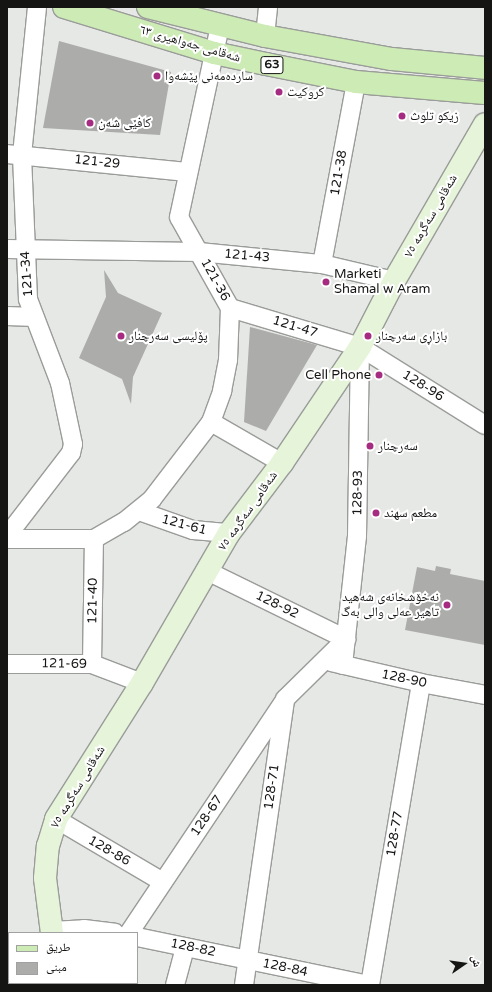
<!DOCTYPE html>
<html>
<head>
<meta charset="utf-8">
<style>
  body { margin:0 }
  #map { position:relative; width:492px; height:992px; overflow:hidden; background:#e6e8e5; font-family:"Varela Round","Noto Naskh Arabic",sans-serif }
  div>[style] { position:absolute }
  [style*='--x'] { left:calc(var(--x)*1px); top:calc(var(--y)*1px); width:calc(var(--w)*1px); rotate:calc(var(--a)*1deg) }
  .building>* { inset:0; background:#acadab }
  .roads { filter:drop-shadow(1px 0 #9a9c99) drop-shadow(-1px 0 #9a9c99) drop-shadow(0 1px #9a9c99) drop-shadow(0 -1px #9a9c99) }
  .street>* { height:18px; margin:-9px; padding:0 9px; transform-origin:9px; border-radius:9px; background:#fff }
  .secondary>* { height:22px; margin:-11px; padding:0 11px; transform-origin:11px; border-radius:11px; background:#e6f5da }
  .primary>* { height:22px; margin:-11px; padding:0 11px; transform-origin:11px; border-radius:11px; background:#cdebb4 }
  .dots>* { width:11px; height:11px; translate:-50% -50%; box-sizing:border-box; border:2px solid #fff; border-radius:50% }
  span { translate:-50% -50%; white-space:nowrap; text-align:center; line-height:1.15; -webkit-text-stroke:4px #fff; paint-order:stroke }
  .shield-label span { padding:1px 3px; background:#fff; border:1px solid; border-radius:3px; -webkit-text-stroke-width:0 }
  .shield-label { font-size:12px; color:#151514; font-weight:700 }
  .street-label { font-size:13px; color:#151514 }
  .poi-label { font-size:13px; color:#151514 }
  .left { translate:0 -50%; text-align:left }
  .right { translate:-100% -50%; text-align:right }
  .frame { position:absolute; inset:0; border:8px solid #151514; pointer-events:none }
  .legend { position:absolute; left:8px; top:932px; width:130px; height:52px; box-sizing:border-box; background:#fff; border:1px solid #a1a1a1; margin:0; padding:5px 7px; list-style:none; font-size:12px; color:#151514 }
  .legend li { display:flex; align-items:center; gap:8px; height:20px }
  .legend b { width:20px; border:1px solid #a1a1a1 }
  .north { position:absolute; left:444px; top:944px; width:40px; height:40px; -webkit-text-stroke:3px #fff; paint-order:stroke; rotate:77deg; font-size:11px; font-weight:700; line-height:16px; text-align:center; color:#151514 }
  .north::after { content:''; display:block; margin:auto; width:14px; height:18px; background:#151514; clip-path:polygon(50% 0,100% 100%,50% 72%,0 100%) }
</style>
</head>
<body>
<div id="map">
  <div class="building">
    <i style="clip-path:polygon(59px 41px,171px 72px,160px 135px,43px 128px)"></i>
    <i style="clip-path:polygon(104px 270px,118px 293px,162px 313px,133px 377px,131px 404px,122px 379px,79px 358px,106px 297px)"></i>
    <i style="clip-path:polygon(250px 327px,317px 345px,266px 431px,244px 422px)"></i>
    <i style="clip-path:polygon(436px 566px,451px 569px,450px 574px,485px 581px,485px 645px,405px 630px,417px 567px,435px 571px)"></i>
  </div>
  <div class="roads">
    <div class="street">
      <i style="--x:265;--y:36;--w:29;--a:-84"></i>
      <i style="--x:7;--y:154;--w:182;--a:5.7"></i>
      <i style="--x:7;--y:249;--w:192;--a:0.9"></i>
      <i style="--x:199;--y:252;--w:124;--a:5.6"></i>
      <i style="--x:322;--y:264;--w:74;--a:13.3"></i>
      <i style="--x:322;--y:264;--w:185;--a:-79.4"></i>
      <i style="--x:230;--y:308;--w:136;--a:16.7"></i>
      <i style="--x:360;--y:347;--w:147;--a:32"></i>
      <i style="--x:7;--y:316;--w:27;--a:2"></i>
      <i style="--x:211;--y:422;--w:82;--a:30"></i>
      <i style="--x:139;--y:511;--w:57;--a:19.4"></i>
      <i style="--x:193;--y:530;--w:36;--a:5"></i>
      <i style="--x:7;--y:536;--w:105;--a:-52.4"></i>
      <i style="--x:71;--y:453;--w:9;--a:-77"></i>
      <i style="--x:73;--y:444;--w:62;--a:-102"></i>
      <i style="--x:60;--y:383;--w:90;--a:-110.9"></i>
      <i style="--x:28;--y:299;--w:144;--a:-92.4"></i>
      <i style="--x:22;--y:155;--w:149;--a:-84.2"></i>
      <i style="--x:7;--y:539;--w:87;--a:0"></i>
      <i style="--x:94;--y:539;--w:34;--a:-30"></i>
      <i style="--x:124;--y:522;--w:36;--a:-39"></i>
      <i style="--x:152;--y:499;--w:97;--a:-52.5"></i>
      <i style="--x:211;--y:422;--w:33;--a:-70"></i>
      <i style="--x:222;--y:391;--w:32;--a:-79"></i>
      <i style="--x:228;--y:360;--w:52;--a:-87.8"></i>
      <i style="--x:230;--y:308;--w:104;--a:-119.3"></i>
      <i style="--x:179;--y:217;--w:195;--a:-77.9"></i>
      <i style="--x:207;--y:571;--w:155;--a:26.1"></i>
      <i style="--x:331;--y:662;--w:92;--a:13.1"></i>
      <i style="--x:421;--y:683;--w:65;--a:10.6"></i>
      <i style="--x:7;--y:664;--w:85;--a:0"></i>
      <i style="--x:92;--y:664;--w:53;--a:20.8"></i>
      <i style="--x:92;--y:664;--w:125;--a:-89.1"></i>
      <i style="--x:343;--y:665;--w:130;--a:-83.8"></i>
      <i style="--x:357;--y:536;--w:189;--a:-89.1"></i>
      <i style="--x:56;--y:819;--w:124;--a:30.5"></i>
      <i style="--x:51;--y:931;--w:33;--a:-3"></i>
      <i style="--x:84;--y:929;--w:31;--a:7"></i>
      <i style="--x:129;--y:933;--w:277;--a:-56.2"></i>
      <i style="--x:137;--y:937;--w:237;--a:11.7"></i>
      <i style="--x:175;--y:985;--w:39;--a:-75"></i>
      <i style="--x:244;--y:985;--w:289;--a:-81.8"></i>
      <i style="--x:285;--y:699;--w:86;--a:-44.5"></i>
      <i style="--x:370;--y:985;--w:306;--a:-80.4"></i>
    </div>
    <div class="secondary">
      <i style="--x:52;--y:933;--w:55;--a:-97.3"></i>
      <i style="--x:45;--y:878;--w:32;--a:-85"></i>
      <i style="--x:48;--y:846;--w:28;--a:-73"></i>
      <i style="--x:56;--y:819;--w:161;--a:-57.7"></i>
      <i style="--x:142;--y:683;--w:173;--a:-59.9"></i>
      <i style="--x:229;--y:533;--w:88;--a:-52.9"></i>
      <i style="--x:282;--y:463;--w:140;--a:-56.1"></i>
      <i style="--x:360;--y:347;--w:74;--a:-62.7"></i>
      <i style="--x:394;--y:281;--w:181;--a:-59.9"></i>
      <i style="--x:65;--y:983;--w:2;--a:90"></i>
    </div>
    <div class="primary">
      <i style="--x:64;--y:7;--w:157;--a:17"></i>
      <i style="--x:214;--y:53;--w:53;--a:11.9"></i>
      <i style="--x:266;--y:64;--w:92;--a:11.3"></i>
      <i style="--x:356;--y:82;--w:129;--a:4.9"></i>
      <i style="--x:148;--y:7;--w:121;--a:13.9"></i>
      <i style="--x:265;--y:36;--w:129;--a:10.3"></i>
      <i style="--x:392;--y:59;--w:93;--a:5.5"></i>
    </div>
  </div>
  <div class="dots">
    <i style="left:157px;top:76px;background:#a52c81"></i>
    <i style="left:279px;top:92px;background:#a52c81"></i>
    <i style="left:402px;top:116px;background:#a52c81"></i>
    <i style="left:90px;top:123px;background:#a52c81"></i>
    <i style="left:326px;top:282px;background:#a52c81"></i>
    <i style="left:121px;top:336px;background:#a52c81"></i>
    <i style="left:368px;top:336px;background:#a52c81"></i>
    <i style="left:379px;top:375px;background:#a52c81"></i>
    <i style="left:370px;top:446px;background:#a52c81"></i>
    <i style="left:376px;top:513px;background:#a52c81"></i>
    <i style="left:447px;top:605px;background:#a52c81"></i>
  </div>
  <div class="shield-label">
    <span style="left:272px;top:65px">63</span>
  </div>
  <div class="street-label">
    <span style="left:190px;top:44px;rotate:16deg">شەقامی جەواهیری ٦٣</span>
    <span style="left:97px;top:162px;rotate:6deg">121-29</span>
    <span style="left:339px;top:173px;rotate:-80deg">121-38</span>
    <span style="left:431px;top:216px;rotate:-60deg">شەقامی سەگرمە ٧٥</span>
    <span style="left:247px;top:256px;rotate:5deg">121-43</span>
    <span style="left:27px;top:274px;rotate:-94deg">121-34</span>
    <span style="left:215px;top:280px;rotate:61deg">121-36</span>
    <span style="left:295px;top:327px;rotate:17deg">121-47</span>
    <span style="left:423px;top:386px;rotate:32deg">128-96</span>
    <span style="left:358px;top:493px;rotate:-89deg">128-93</span>
    <span style="left:248px;top:511px;rotate:-55deg">شەقامی سەگرمە ٧٥</span>
    <span style="left:184px;top:525px;rotate:15deg">121-61</span>
    <span style="left:93px;top:601px;rotate:-89deg">121-40</span>
    <span style="left:277px;top:605px;rotate:26deg">128-92</span>
    <span style="left:64px;top:664px;rotate:1deg">121-69</span>
    <span style="left:404px;top:679px;rotate:12deg">128-90</span>
    <span style="left:78px;top:787px;rotate:-59deg">شەقامی سەگرمە ٧٥</span>
    <span style="left:272px;top:787px;rotate:-82deg">128-71</span>
    <span style="left:207px;top:816px;rotate:-56deg">128-67</span>
    <span style="left:395px;top:834px;rotate:-80deg">128-77</span>
    <span style="left:109px;top:851px;rotate:30deg">128-86</span>
    <span style="left:193px;top:948px;rotate:12deg">128-82</span>
    <span style="left:285px;top:968px;rotate:12deg">128-84</span>
  </div>
  <div class="poi-label">
    <span class="left" style="left:165px;top:76px">ساردەمەنی پێشەوا</span>
    <span class="left" style="left:287px;top:92px">كروكيت</span>
    <span class="left" style="left:410px;top:116px">زيكو تلوث</span>
    <span class="left" style="left:98px;top:123px">کافێی شەن</span>
    <span class="left" style="left:334px;top:282px">Marketi<br>Shamal w Aram</span>
    <span class="left" style="left:129px;top:336px">پۆلیسی سەرچنار</span>
    <span class="left" style="left:376px;top:336px">بازاڕی سەرچنار</span>
    <span class="right" style="left:371px;top:375px">Cell Phone</span>
    <span class="left" style="left:378px;top:446px">سەرچنار</span>
    <span class="left" style="left:384px;top:513px">مطعم سهند</span>
    <span class="right" style="left:439px;top:605px">نەخۆشخانەی شەهید<br>تاهیر عەلی والی بەگ</span>
  </div>
  <div class="frame"></div>
  <ul class="legend">
  <li><b style="height:5px;background:#cdebb4"></b>طريق</li>
  <li><b style="height:11px;background:#acadab"></b>مبنى</li>
  </ul>
  <div class="north">ش</div>
</div>
</body>
</html>
